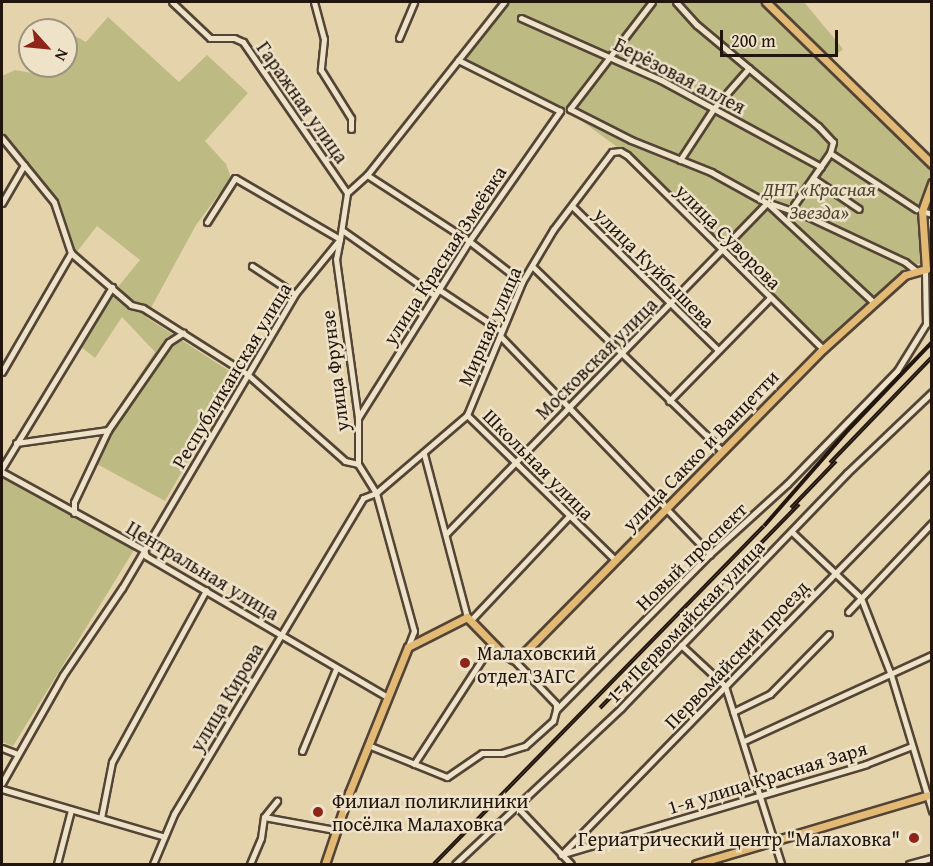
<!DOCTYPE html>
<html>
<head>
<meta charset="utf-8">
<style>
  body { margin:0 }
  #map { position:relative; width:933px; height:866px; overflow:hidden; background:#e5d3ac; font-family:"Gentium Book Plus",serif }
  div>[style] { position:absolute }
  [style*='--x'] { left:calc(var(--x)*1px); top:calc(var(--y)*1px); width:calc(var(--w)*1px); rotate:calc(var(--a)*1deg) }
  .green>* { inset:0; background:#bdba84 }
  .roads { filter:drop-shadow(2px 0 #534435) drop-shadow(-2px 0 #534435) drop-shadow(0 2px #534435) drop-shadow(0 -2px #534435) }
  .minor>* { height:5px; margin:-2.5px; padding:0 2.5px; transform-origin:2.5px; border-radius:2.5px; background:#eee2c9 }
  .major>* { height:7px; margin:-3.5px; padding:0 3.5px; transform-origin:3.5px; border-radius:3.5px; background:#e2ba76 }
  .rail>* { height:4px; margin-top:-2px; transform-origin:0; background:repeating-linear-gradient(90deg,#eee2c9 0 4.5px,#22150d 0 9px); box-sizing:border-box; border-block:2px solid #22150d }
  .dots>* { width:16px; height:16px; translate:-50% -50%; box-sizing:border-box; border:3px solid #eee2c9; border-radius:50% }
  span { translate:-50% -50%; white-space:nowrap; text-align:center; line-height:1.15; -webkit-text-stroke:5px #eee2c9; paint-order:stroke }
  .street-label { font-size:20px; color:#22150d }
  .park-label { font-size:20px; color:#504731; font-style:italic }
  .poi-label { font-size:20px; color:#22150d }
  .left { translate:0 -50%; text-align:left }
  .right { translate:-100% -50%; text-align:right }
  .frame { position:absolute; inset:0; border:3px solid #22150d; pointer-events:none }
  .north { position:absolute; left:18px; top:18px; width:60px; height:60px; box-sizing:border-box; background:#eee2c9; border:2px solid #9c907e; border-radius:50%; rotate:117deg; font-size:16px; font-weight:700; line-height:24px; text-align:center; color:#22150d }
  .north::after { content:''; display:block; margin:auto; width:21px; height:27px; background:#8f2418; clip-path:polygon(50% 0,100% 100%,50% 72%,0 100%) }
  .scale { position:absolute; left:720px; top:30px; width:118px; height:27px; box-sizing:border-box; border:3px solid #22150d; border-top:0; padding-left:8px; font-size:18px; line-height:21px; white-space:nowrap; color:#22150d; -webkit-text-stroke:4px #eee2c9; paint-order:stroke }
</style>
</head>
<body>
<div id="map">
  <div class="green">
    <i style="clip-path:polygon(508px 2px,804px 2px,843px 49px,828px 62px,775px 16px,931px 167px,931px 178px,920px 208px,924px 263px,908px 266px,824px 345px,628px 155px,567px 110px,463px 59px)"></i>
    <i style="clip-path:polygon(108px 17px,179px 82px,207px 55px,248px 93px,205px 141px,226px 164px,231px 178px,196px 225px,146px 317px,237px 376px,165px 501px,95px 463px,121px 403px,155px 352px,122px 317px,95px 358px,80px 346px,117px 288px,140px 260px,97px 226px,76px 253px,55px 201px,2px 133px,2px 76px,15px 70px,53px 77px,59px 66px,66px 66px,66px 52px,75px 36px,86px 42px)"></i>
    <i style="clip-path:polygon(2px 476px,134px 550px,13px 746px,2px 742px)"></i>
  </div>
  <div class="roads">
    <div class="minor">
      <i style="--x:172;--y:2;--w:52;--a:43.5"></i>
      <i style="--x:210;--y:38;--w:24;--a:0"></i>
      <i style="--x:234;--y:38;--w:10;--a:24"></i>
      <i style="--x:243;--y:42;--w:183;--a:55.4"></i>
      <i style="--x:314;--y:2;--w:38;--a:75"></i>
      <i style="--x:324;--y:39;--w:31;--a:96"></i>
      <i style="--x:321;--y:70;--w:57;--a:58"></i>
      <i style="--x:351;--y:118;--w:11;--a:90"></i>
      <i style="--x:652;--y:2;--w:135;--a:127.5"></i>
      <i style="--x:570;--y:109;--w:68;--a:26.9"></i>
      <i style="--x:631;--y:140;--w:86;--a:21.8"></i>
      <i style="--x:711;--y:172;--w:64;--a:29"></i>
      <i style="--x:767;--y:203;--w:145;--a:43"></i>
      <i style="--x:676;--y:2;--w:31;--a:48"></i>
      <i style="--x:697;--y:25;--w:158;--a:39.9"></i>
      <i style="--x:818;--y:126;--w:22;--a:47"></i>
      <i style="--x:833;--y:142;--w:11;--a:105"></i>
      <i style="--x:830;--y:153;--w:103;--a:33.1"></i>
      <i style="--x:521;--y:18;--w:153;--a:23.9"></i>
      <i style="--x:661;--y:80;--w:182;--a:28.5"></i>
      <i style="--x:399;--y:38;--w:39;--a:-67"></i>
      <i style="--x:2;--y:138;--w:82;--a:50.9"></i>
      <i style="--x:54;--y:202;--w:54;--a:71.6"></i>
      <i style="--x:71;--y:253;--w:79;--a:40.9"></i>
      <i style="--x:131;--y:305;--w:12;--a:14"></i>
      <i style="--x:143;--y:308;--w:123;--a:32.4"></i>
      <i style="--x:247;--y:374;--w:131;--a:41.6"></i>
      <i style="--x:345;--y:461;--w:13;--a:13"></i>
      <i style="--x:358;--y:464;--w:34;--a:58"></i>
      <i style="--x:376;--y:493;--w:143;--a:74.6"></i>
      <i style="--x:414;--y:631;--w:17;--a:111"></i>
      <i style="--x:680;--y:160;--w:62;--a:-56.8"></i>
      <i style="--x:714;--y:108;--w:53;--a:-48.8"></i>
      <i style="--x:367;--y:175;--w:121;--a:32.9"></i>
      <i style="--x:469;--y:241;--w:67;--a:37.7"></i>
      <i style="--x:813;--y:178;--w:55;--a:34"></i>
      <i style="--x:2;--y:203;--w:44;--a:-59.9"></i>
      <i style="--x:772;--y:204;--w:39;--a:19"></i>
      <i style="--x:809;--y:217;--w:106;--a:25.1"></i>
      <i style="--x:905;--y:262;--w:14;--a:39"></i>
      <i style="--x:794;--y:205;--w:63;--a:-55.3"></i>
      <i style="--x:572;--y:206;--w:204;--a:44.6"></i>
      <i style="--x:922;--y:211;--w:10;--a:17"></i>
      <i style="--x:207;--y:222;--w:52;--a:-57.5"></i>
      <i style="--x:235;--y:178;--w:121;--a:30.2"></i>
      <i style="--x:340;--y:239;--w:20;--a:101"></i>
      <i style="--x:336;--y:259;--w:161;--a:82.1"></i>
      <i style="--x:358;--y:418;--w:46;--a:90"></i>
      <i style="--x:342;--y:230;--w:113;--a:35.2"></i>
      <i style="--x:252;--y:266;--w:51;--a:33.1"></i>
      <i style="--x:532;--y:266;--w:264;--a:44.2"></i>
      <i style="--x:438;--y:289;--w:74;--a:33.5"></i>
      <i style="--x:500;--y:336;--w:303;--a:46.1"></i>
      <i style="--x:2;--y:372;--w:138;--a:-59.9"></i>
      <i style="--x:669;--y:401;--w:144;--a:-45.6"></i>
      <i style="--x:467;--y:415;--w:207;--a:44.4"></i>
      <i style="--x:358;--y:418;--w:209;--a:-57.9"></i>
      <i style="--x:469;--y:241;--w:159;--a:-55"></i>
      <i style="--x:560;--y:111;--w:114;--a:-153.4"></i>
      <i style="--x:16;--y:443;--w:93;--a:-8"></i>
      <i style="--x:424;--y:454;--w:169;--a:75.2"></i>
      <i style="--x:2;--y:468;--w:212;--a:-58.7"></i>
      <i style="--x:2;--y:472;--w:162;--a:28.8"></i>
      <i style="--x:144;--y:550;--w:6;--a:72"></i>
      <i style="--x:146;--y:556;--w:279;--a:30.3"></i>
      <i style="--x:74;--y:513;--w:11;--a:-90"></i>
      <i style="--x:74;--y:502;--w:80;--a:-64.7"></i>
      <i style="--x:108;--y:430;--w:107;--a:-55.3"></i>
      <i style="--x:169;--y:342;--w:17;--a:-33"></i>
      <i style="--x:792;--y:532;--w:95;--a:43.7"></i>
      <i style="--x:861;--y:598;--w:83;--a:68.7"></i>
      <i style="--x:891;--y:675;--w:142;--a:73.2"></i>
      <i style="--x:446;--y:534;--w:461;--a:-45.9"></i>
      <i style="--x:848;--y:612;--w:122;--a:-46.7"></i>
      <i style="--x:471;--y:620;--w:143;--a:-46.7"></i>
      <i style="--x:681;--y:645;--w:60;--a:43"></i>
      <i style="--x:725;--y:686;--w:187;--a:72.5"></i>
      <i style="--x:513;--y:659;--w:62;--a:46.3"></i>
      <i style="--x:556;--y:704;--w:6;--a:90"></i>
      <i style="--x:733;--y:712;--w:41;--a:-25.9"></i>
      <i style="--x:770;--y:694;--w:84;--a:-45.5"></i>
      <i style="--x:744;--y:741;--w:207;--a:-24.6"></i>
      <i style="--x:368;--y:745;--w:85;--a:22.1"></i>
      <i style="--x:447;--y:777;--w:42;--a:-34.4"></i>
      <i style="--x:482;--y:753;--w:20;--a:0"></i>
      <i style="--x:502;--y:753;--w:24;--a:-17"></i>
      <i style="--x:525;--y:746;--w:38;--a:-42"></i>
      <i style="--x:553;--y:721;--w:11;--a:-75"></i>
      <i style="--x:556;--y:710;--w:219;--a:-45.4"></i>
      <i style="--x:710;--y:554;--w:104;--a:-42.3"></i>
      <i style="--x:787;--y:484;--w:158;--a:-45.8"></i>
      <i style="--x:897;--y:371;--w:55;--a:-58.3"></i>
      <i style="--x:926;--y:324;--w:53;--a:-91.1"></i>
      <i style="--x:2;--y:748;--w:17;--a:21"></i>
      <i style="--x:302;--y:751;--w:89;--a:-67.5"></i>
      <i style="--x:414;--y:764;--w:143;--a:-57"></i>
      <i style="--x:2;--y:783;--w:124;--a:-60.5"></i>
      <i style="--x:63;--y:675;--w:105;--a:-55.9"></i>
      <i style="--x:122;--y:588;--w:341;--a:-59.5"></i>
      <i style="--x:295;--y:294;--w:71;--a:-50.7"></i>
      <i style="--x:340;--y:239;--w:47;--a:-81.3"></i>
      <i style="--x:347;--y:193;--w:27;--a:-42"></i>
      <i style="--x:367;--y:175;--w:221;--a:-51.6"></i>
      <i style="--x:2;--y:789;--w:167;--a:16.4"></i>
      <i style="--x:518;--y:808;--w:77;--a:46.6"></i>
      <i style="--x:264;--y:817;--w:72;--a:10.4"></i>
      <i style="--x:101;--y:818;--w:57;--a:-78.9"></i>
      <i style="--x:112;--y:762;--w:196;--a:-61.3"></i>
      <i style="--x:563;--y:854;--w:316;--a:-16.5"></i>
      <i style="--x:866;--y:764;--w:49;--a:-21.4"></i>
      <i style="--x:561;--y:855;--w:532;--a:-45.76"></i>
      <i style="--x:57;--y:864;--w:56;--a:-75.5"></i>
      <i style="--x:153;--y:864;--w:54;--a:-67.2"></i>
      <i style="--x:174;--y:814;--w:368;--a:-59.1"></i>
      <i style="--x:363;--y:498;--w:14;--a:-21"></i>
      <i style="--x:376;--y:493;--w:120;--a:-40.6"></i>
      <i style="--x:467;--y:415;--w:144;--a:-67.5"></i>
      <i style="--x:522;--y:282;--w:61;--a:-59.2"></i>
      <i style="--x:553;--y:230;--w:98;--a:-52.9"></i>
      <i style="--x:612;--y:152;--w:8;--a:-7"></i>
      <i style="--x:620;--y:151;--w:8;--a:30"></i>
      <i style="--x:627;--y:155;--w:276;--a:44.7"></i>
      <i style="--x:250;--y:864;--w:28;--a:-67"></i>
      <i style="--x:261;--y:838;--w:21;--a:-82"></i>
      <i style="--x:264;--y:817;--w:21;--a:-51"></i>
      <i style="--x:455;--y:864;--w:228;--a:-43.2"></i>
      <i style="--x:621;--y:708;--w:326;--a:-46.1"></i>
      <i style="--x:847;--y:473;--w:117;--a:-43.6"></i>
      <i style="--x:909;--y:864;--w:24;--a:-15"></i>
    </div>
    <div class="major">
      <i style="--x:766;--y:2;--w:232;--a:44.3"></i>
      <i style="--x:325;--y:864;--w:75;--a:-71.3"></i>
      <i style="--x:349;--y:793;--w:157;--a:-68"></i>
      <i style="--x:408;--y:647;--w:66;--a:-27"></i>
      <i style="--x:467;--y:617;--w:50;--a:45.8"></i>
      <i style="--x:502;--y:653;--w:13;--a:29"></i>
      <i style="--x:513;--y:659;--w:14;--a:-30"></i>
      <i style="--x:525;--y:652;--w:425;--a:-45.5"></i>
      <i style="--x:823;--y:349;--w:110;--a:-42.1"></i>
      <i style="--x:905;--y:275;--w:22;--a:-16"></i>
      <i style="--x:926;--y:269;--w:58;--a:-93.9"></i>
      <i style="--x:922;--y:211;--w:30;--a:-70"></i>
      <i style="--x:696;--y:864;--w:246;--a:-16.5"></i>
    </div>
  </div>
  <div class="rail">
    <i style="--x:830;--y:463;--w:147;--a:-46.1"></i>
    <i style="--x:791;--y:508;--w:65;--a:-46.2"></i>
    <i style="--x:600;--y:708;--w:285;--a:-45.7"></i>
    <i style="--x:434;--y:864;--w:472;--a:-45.7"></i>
    <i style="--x:764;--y:526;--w:128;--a:-48.8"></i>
    <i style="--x:848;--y:430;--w:122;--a:-46.3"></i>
  </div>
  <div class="dots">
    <i style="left:465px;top:663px;background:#8f2418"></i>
    <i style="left:318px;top:812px;background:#8f2418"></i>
    <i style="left:914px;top:838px;background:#8f2418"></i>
  </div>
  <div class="street-label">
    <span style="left:680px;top:75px;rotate:27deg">Берёзовая аллея</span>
    <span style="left:303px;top:102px;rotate:55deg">Гаражная улица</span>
    <span style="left:729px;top:236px;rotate:45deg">улица Суворова</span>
    <span style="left:444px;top:255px;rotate:-57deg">улица Красная Змеёвка</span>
    <span style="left:655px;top:267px;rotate:45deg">улица Куйбышева</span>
    <span style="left:489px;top:326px;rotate:-66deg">Мирная улица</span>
    <span style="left:596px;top:358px;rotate:-45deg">Московская улица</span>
    <span style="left:334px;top:371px;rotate:-97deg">улица Фрунзе</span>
    <span style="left:231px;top:375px;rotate:-59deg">Республиканская улица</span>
    <span style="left:700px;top:450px;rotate:-46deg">улица Сакко и Ванцетти</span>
    <span style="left:539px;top:464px;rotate:45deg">Школьная улица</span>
    <span style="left:691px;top:556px;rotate:-44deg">Новый проспект</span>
    <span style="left:203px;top:570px;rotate:31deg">Центральная улица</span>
    <span style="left:685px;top:621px;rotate:-46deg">1-я Первомайская улица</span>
    <span style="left:736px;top:654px;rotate:-46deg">Первомайский проезд</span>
    <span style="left:226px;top:697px;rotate:-59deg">улица Кирова</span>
    <span style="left:767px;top:777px;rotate:-17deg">1-я улица Красная Заря</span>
  </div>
  <div class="park-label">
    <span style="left:819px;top:200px">ДНТ «Красная<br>Звезда»</span>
  </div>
  <div class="poi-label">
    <span class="left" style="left:477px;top:664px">Малаховский<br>отдел ЗАГС</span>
    <span class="left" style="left:332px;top:812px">Филиал поликлиники<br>посёлка Малаховка</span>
    <span class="right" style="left:900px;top:838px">Гериатрический центр "Малаховка"</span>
  </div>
  <div class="frame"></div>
  <div class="north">N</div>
  <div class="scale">200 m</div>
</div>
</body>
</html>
